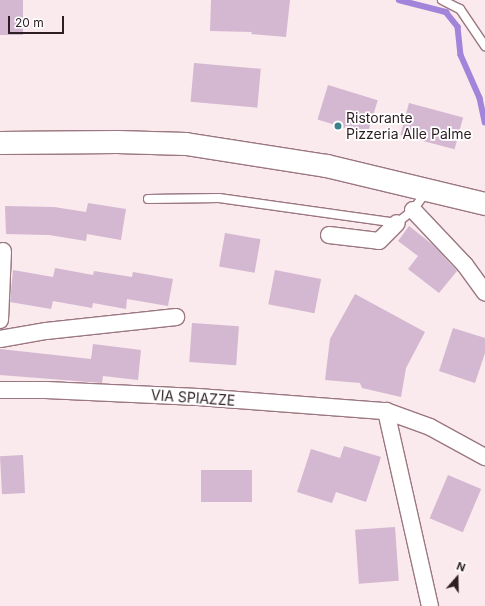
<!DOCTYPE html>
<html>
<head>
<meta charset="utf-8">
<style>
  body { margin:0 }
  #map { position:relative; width:485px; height:606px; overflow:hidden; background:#fae9ed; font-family:Inter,sans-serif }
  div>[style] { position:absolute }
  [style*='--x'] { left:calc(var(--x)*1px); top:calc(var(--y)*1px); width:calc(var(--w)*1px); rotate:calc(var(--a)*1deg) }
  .stream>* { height:5.5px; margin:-2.75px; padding:0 2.75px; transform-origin:2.75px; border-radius:2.75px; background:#a284da }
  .building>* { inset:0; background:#d4b7d0; transform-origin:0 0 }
  .roads { filter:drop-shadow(1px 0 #9b7781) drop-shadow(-1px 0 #9b7781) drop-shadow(0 1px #9b7781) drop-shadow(0 -1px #9b7781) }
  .lane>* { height:8px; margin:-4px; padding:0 4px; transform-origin:4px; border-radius:4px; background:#fff }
  .street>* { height:16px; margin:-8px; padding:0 8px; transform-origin:8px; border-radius:8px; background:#fff }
  .primary>* { height:22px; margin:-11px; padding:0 11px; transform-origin:11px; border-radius:11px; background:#fff }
  .dots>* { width:11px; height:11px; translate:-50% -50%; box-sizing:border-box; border:2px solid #fff; border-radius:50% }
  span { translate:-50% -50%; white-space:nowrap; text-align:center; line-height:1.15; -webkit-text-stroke:3.5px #fff; paint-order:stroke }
  .poi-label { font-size:14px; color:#2d1e23 }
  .left { translate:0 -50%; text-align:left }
  .street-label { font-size:14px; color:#2d1e23 }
  .north { position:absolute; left:437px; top:558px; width:40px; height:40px; -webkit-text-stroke:3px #fff; paint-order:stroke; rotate:20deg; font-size:11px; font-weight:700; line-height:16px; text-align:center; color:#2d1e23 }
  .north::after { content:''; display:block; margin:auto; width:14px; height:18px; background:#2d1e23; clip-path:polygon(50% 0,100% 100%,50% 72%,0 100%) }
  .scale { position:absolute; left:8px; top:16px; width:56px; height:18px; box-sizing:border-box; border:2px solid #2d1e23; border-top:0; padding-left:5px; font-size:12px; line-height:14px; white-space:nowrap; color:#2d1e23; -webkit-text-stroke:3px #fff; paint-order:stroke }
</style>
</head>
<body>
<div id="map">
  <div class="stream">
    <i style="--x:399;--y:0;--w:49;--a:14.3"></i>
    <i style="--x:446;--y:12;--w:19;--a:51"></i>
    <i style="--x:458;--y:27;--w:28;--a:84"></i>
    <i style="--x:461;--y:55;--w:47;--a:66.2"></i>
    <i style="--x:480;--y:98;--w:25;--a:78"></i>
  </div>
  <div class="building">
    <i style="left:0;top:0;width:23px;height:35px"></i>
    <i style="clip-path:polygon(211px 0,290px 0,286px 37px,251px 34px,252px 32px,210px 31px)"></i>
    <i style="left:194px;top:63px;width:67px;height:39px;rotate:5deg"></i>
    <i style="left:328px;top:85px;width:52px;height:36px;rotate:17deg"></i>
    <i style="left:409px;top:103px;width:56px;height:33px;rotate:15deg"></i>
    <i style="clip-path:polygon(88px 203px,126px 209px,121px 240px,87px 234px,86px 241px,49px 235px,6px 234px,5px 206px,54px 207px,86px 212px)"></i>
    <i style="clip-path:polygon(409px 226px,433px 245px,457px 271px,439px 293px,408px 269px,418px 256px,398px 241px)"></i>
    <i style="left:225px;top:233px;width:36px;height:34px;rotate:10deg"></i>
    <i style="clip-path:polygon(55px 268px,93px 275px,94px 271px,132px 277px,133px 272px,173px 279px,168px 306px,127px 299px,126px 309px,93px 303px,92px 308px,53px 301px,51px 309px,10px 302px,13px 270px,53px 277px)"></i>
    <i style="left:275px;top:270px;width:47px;height:35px;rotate:11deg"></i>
    <i style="clip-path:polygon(355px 294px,425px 332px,406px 368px,401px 397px,362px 388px,360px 383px,325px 380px,330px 339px)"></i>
    <i style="left:192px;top:323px;width:47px;height:39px;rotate:4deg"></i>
    <i style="clip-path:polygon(453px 328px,485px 338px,485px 353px,475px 383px,439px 371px)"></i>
    <i style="clip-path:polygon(93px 344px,141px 350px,138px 380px,103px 376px,102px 383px,0 375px,0 349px,91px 359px)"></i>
    <i style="clip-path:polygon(344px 446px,381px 457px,366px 502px,336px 492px,332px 503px,297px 492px,311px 449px,340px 458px)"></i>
    <i style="left:23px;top:455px;width:38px;height:23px;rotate:87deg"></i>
    <i style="left:252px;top:470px;width:32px;height:51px;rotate:90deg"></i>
    <i style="left:448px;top:475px;width:36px;height:47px;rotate:23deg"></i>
    <i style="left:395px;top:527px;width:54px;height:40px;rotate:86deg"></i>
  </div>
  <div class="roads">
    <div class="lane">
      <i style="--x:442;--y:0;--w:20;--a:27"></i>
      <i style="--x:460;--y:9;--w:45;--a:56"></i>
      <i style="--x:148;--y:199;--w:71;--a:-0.8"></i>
      <i style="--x:219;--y:198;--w:180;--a:8"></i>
      <i style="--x:397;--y:223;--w:21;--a:-39"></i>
      <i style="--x:413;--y:210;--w:22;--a:-54"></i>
    </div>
    <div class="street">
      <i style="--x:413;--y:210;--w:76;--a:46.6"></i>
      <i style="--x:465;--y:265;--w:34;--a:54"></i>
      <i style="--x:329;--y:235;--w:50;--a:6.8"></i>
      <i style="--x:379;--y:241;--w:25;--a:-45"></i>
      <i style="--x:0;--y:320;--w:69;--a:-87.5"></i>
      <i style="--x:0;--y:339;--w:47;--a:-9.9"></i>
      <i style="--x:46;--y:331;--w:131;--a:-6.1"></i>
      <i style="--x:0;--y:390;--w:46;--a:0"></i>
      <i style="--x:46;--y:390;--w:152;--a:2.6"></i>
      <i style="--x:198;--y:397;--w:189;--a:4.3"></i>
      <i style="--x:386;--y:411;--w:47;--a:20"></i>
      <i style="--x:430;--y:427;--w:63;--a:28.6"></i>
      <i style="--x:386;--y:411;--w:200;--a:77.3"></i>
    </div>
    <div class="primary">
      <i style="--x:0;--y:143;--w:117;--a:-0.5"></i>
      <i style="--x:117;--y:142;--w:69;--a:1.7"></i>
      <i style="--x:186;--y:144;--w:143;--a:8.9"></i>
      <i style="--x:327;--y:166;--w:163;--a:13.5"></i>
    </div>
  </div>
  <div class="dots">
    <i style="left:338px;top:126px;background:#3b828c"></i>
  </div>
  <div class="poi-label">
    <span class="left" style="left:346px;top:126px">Ristorante<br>Pizzeria Alle Palme</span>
  </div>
  <div class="street-label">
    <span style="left:193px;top:398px;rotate:4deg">VIA SPIAZZE</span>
  </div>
  <div class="north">N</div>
  <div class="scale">20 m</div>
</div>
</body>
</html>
